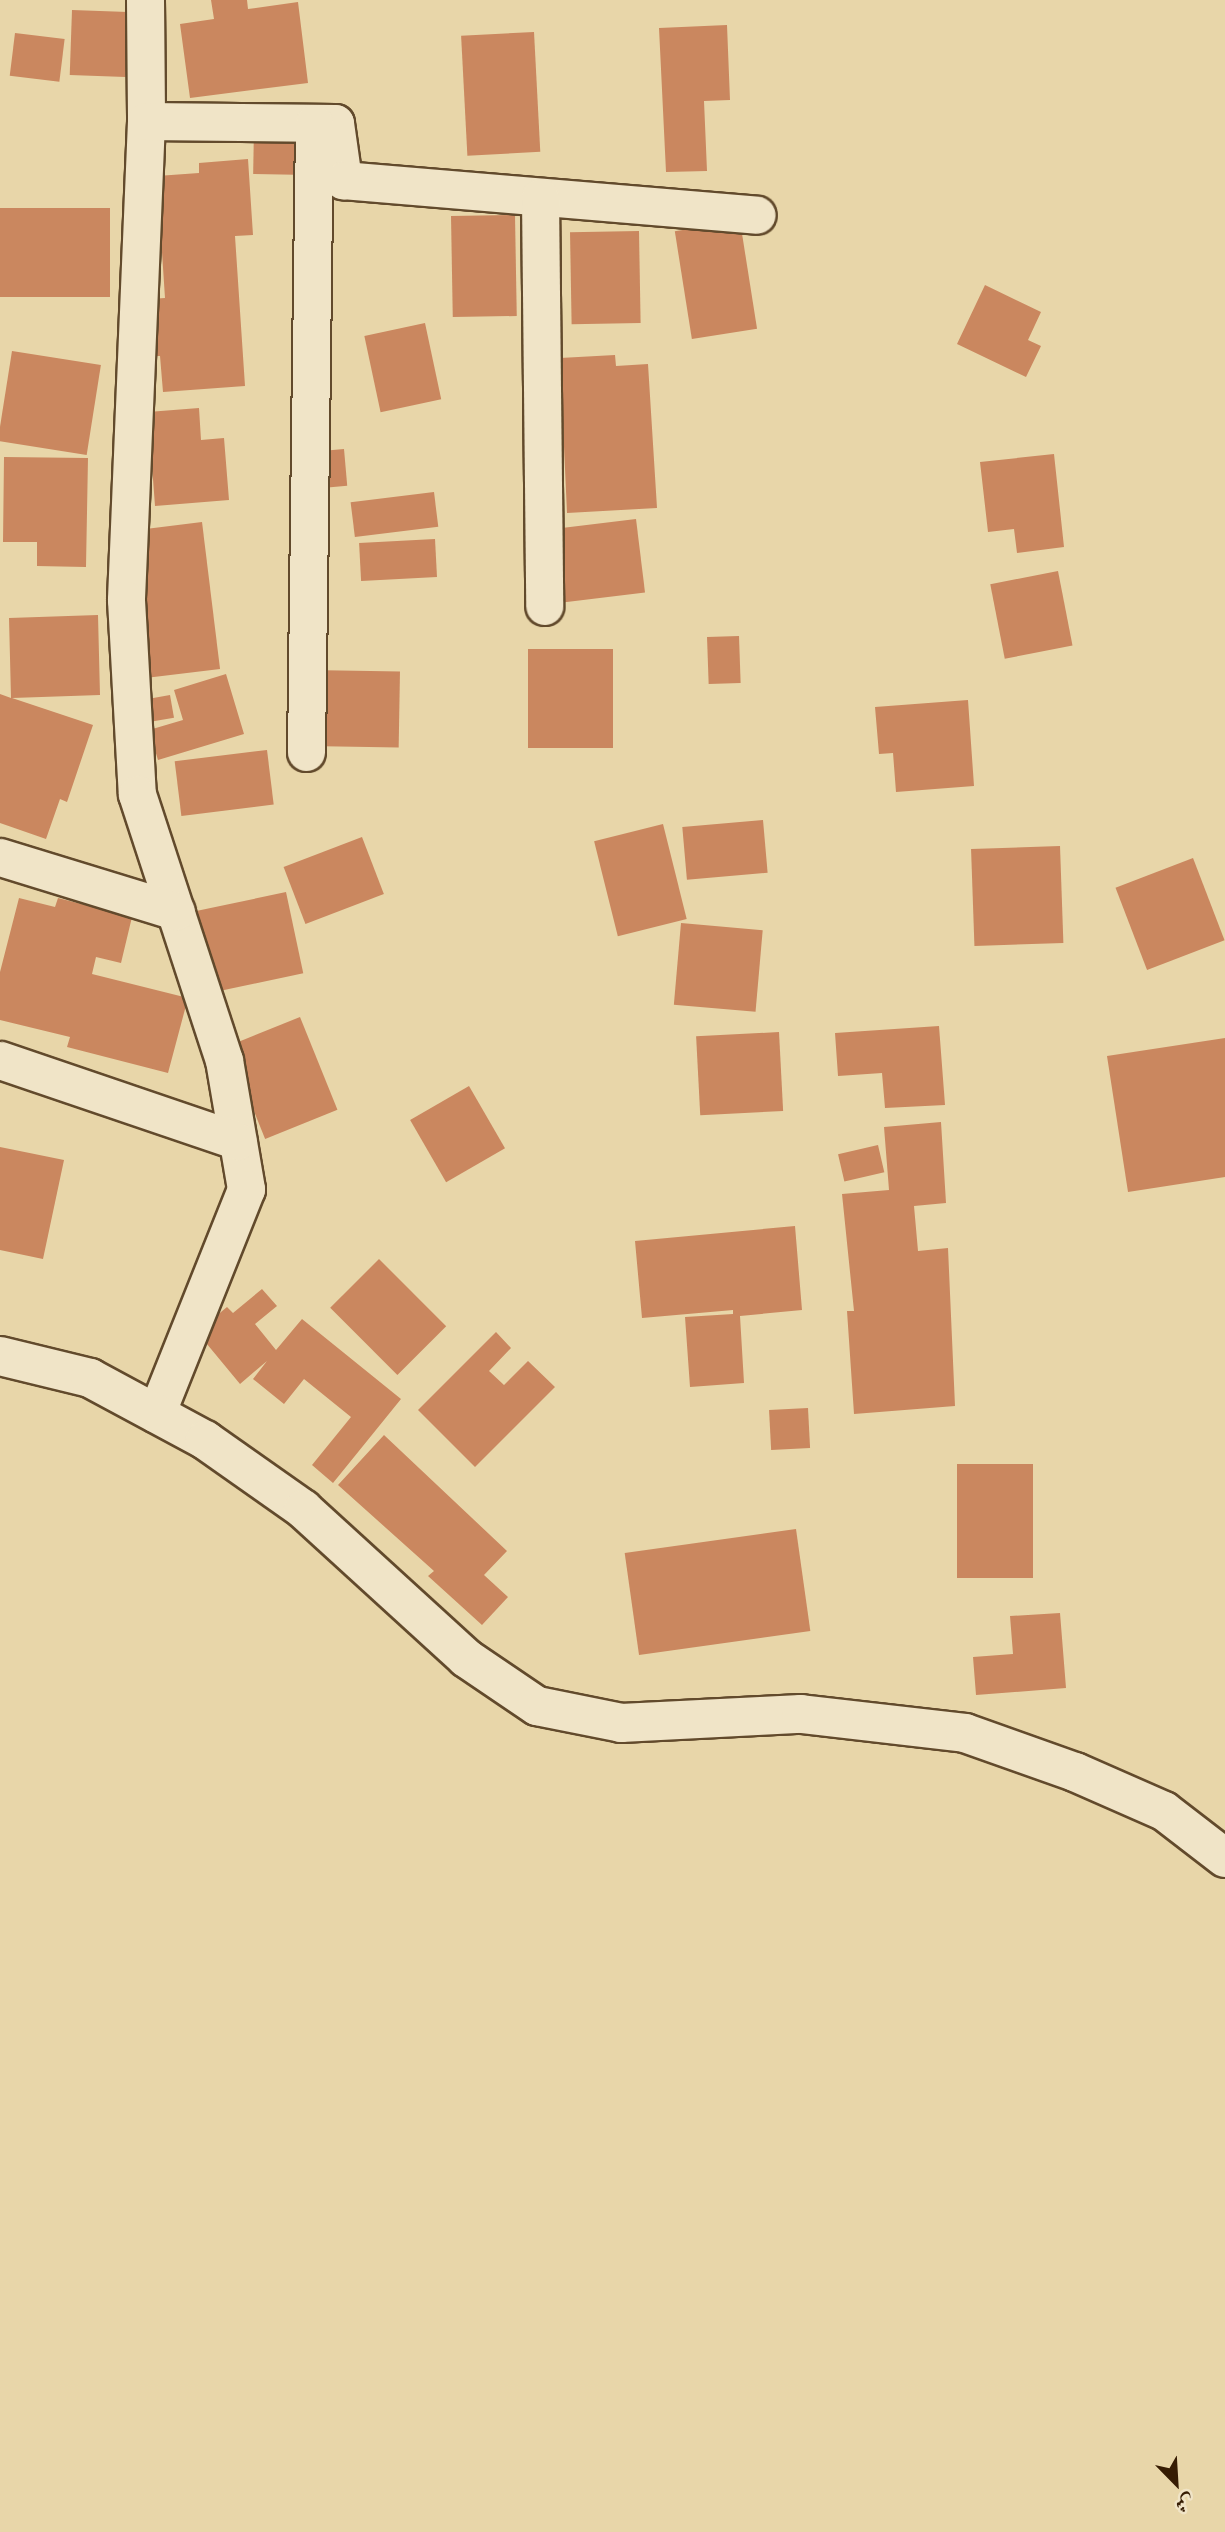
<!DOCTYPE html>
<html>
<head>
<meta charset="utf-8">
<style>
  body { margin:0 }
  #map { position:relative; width:1225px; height:2532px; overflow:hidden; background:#e8d6a9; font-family:Vollkorn,Amiri,serif }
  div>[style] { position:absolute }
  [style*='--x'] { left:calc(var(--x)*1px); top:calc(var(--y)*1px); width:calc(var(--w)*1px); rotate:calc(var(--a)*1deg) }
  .building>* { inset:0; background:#ca875f; transform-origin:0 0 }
  .roads { filter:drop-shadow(2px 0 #624a2c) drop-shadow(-2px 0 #624a2c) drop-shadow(0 2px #624a2c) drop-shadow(0 -2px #624a2c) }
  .street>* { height:37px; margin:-18.5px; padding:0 18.5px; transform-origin:18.5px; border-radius:18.5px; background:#f0e4c7 }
  .secondary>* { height:38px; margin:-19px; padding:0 19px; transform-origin:19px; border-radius:19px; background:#f0e4c7 }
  span { translate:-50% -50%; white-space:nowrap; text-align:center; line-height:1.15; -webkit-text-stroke:5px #f0e4c7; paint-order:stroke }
  .north { position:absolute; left:1141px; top:2448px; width:70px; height:70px; -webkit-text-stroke:5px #f0e4c7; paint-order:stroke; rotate:156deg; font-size:19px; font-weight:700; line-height:28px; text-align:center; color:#361c03 }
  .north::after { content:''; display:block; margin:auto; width:24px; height:32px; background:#361c03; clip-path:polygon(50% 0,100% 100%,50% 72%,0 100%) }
</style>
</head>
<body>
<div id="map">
  <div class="building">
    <i style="clip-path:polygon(211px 0,247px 0,248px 9px,298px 2px,308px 83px,190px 98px,180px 24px,214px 19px)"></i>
    <i style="left:72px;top:10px;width:56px;height:65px;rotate:2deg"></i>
    <i style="clip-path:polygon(727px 25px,730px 100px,704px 101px,707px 171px,666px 172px,659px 28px)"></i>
    <i style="left:534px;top:32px;width:120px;height:73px;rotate:87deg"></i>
    <i style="left:15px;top:33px;width:50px;height:43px;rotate:7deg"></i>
    <i style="left:254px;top:126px;width:42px;height:48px;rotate:1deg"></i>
    <i style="clip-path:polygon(248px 159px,253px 235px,235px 236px,245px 386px,163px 392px,160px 356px,154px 356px,150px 299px,165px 298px,157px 176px,199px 173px,199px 163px)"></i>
    <i style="left:0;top:208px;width:110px;height:89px"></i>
    <i style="left:515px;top:215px;width:101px;height:64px;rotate:89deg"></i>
    <i style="left:740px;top:221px;width:109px;height:66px;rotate:81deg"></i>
    <i style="left:639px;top:231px;width:92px;height:69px;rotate:89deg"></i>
    <i style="clip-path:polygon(985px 285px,1041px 312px,1028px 340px,1041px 346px,1026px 377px,957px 344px)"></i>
    <i style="left:425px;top:323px;width:78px;height:62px;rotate:78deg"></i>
    <i style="left:12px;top:351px;width:90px;height:91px;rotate:9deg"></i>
    <i style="clip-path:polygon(615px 355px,616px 366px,648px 364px,657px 508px,567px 513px,560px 358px)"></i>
    <i style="clip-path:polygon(199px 408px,201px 440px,224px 438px,229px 500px,155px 506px,148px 412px)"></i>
    <i style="left:344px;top:449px;width:37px;height:28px;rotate:85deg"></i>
    <i style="clip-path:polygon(1054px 454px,1064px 547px,1017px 553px,1014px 529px,988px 532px,980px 462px)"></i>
    <i style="clip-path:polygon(4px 457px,88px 458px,86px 567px,37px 566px,37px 542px,3px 542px)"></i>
    <i style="left:434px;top:492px;width:35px;height:84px;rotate:83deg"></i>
    <i style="left:636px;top:519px;width:74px;height:83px;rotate:83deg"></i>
    <i style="left:202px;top:522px;width:148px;height:73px;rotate:83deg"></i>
    <i style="left:435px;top:539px;width:38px;height:76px;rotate:87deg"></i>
    <i style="left:1058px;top:571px;width:76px;height:69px;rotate:79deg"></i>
    <i style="clip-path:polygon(98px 615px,100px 695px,12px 698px,93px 725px,67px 802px,60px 799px,46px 839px,0 823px,0 694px,11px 698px,9px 618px)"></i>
    <i style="left:739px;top:636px;width:47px;height:32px;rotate:88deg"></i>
    <i style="left:528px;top:649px;width:85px;height:99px"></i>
    <i style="left:310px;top:670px;width:90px;height:76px;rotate:1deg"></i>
    <i style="clip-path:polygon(226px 674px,244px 734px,158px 760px,149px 730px,183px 720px,174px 690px)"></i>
    <i style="left:170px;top:695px;width:23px;height:24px;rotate:80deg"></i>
    <i style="clip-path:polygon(968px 700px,974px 786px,896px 792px,893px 753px,879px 754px,875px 707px)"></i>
    <i style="left:267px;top:750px;width:55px;height:93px;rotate:83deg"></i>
    <i style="left:763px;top:820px;width:53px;height:81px;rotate:85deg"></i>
    <i style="left:663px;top:824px;width:98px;height:71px;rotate:76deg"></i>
    <i style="left:362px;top:837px;width:61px;height:84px;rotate:69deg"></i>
    <i style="left:1060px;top:846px;width:97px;height:89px;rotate:88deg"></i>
    <i style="left:1193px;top:858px;width:88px;height:83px;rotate:69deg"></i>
    <i style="left:286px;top:892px;width:83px;height:93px;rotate:78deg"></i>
    <i style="clip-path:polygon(19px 898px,55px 907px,58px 898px,132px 917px,121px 963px,96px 957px,92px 974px,188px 998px,168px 1073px,67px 1047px,70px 1037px,0 1020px,0 972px)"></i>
    <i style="left:681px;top:923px;width:82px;height:82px;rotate:5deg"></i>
    <i style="left:300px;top:1017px;width:100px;height:78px;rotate:68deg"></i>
    <i style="clip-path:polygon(939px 1026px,945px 1105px,885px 1108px,882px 1073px,838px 1076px,835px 1033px)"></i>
    <i style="left:779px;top:1032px;width:79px;height:83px;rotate:87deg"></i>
    <i style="clip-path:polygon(1225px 1038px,1225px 1177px,1128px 1192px,1107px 1056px)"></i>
    <i style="left:469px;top:1086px;width:72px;height:68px;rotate:60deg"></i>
    <i style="clip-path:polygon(941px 1122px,946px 1203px,914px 1206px,918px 1251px,948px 1248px,955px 1406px,854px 1414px,847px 1311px,854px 1311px,842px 1194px,889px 1190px,884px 1127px)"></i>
    <i style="left:878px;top:1145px;width:28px;height:41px;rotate:77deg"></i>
    <i style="clip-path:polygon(0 1147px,64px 1160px,43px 1259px,0 1250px)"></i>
    <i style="clip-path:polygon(795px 1226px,802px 1310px,740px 1316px,744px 1383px,690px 1387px,685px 1317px,733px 1314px,733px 1310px,642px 1318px,635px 1241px)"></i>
    <i style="left:379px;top:1259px;width:95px;height:69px;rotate:45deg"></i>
    <i style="clip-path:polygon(262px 1289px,277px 1306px,255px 1324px,276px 1350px,302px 1319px,401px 1399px,333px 1483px,312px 1465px,351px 1417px,304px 1379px,284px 1404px,253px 1379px,267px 1361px,240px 1384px,197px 1332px,227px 1307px,233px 1313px)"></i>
    <i style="clip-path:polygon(496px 1332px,511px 1348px,489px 1371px,504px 1385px,528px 1361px,555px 1387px,475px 1467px,418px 1410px)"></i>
    <i style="left:808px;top:1408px;width:40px;height:39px;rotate:87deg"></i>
    <i style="clip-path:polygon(384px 1435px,507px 1551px,484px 1575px,508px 1597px,482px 1625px,428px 1576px,434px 1571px,338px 1485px)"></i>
    <i style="left:957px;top:1464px;width:76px;height:114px"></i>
    <i style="left:796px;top:1529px;width:103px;height:173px;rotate:82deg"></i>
    <i style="clip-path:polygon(1060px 1613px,1066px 1688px,976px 1695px,973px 1657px,1013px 1654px,1010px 1616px)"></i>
  </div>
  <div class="roads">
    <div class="street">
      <i style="--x:145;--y:0;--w:121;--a:89.5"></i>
      <i style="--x:146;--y:121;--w:479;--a:92.4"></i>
      <i style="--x:126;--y:600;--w:194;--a:86.8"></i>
      <i style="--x:137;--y:794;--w:280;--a:71.9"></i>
      <i style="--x:224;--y:1060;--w:131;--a:80.3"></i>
      <i style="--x:246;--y:1189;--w:242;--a:111.8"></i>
      <i style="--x:146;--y:121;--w:189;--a:0.6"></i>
      <i style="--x:335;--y:123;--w:58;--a:82"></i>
      <i style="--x:343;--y:180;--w:415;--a:4.8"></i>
      <i style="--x:540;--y:197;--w:409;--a:89.4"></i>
      <i style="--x:306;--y:752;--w:629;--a:-89.27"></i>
      <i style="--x:0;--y:857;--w:184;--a:17.1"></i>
      <i style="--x:0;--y:1060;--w:251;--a:18.8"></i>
    </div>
    <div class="secondary">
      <i style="--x:0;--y:1356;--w:93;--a:13.7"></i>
      <i style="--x:90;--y:1378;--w:131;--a:28.3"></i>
      <i style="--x:205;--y:1440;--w:120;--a:35.1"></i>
      <i style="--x:303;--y:1509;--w:221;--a:42.4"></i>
      <i style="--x:466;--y:1658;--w:86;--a:34.1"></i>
      <i style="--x:537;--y:1706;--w:86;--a:11.4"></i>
      <i style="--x:621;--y:1723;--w:180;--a:-2.9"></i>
      <i style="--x:801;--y:1714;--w:165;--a:6.6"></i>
      <i style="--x:965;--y:1733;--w:117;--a:19.5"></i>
      <i style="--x:1075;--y:1772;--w:97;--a:23.7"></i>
      <i style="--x:1164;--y:1811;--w:77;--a:37.6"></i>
    </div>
  </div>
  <div class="north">ش</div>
</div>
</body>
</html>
